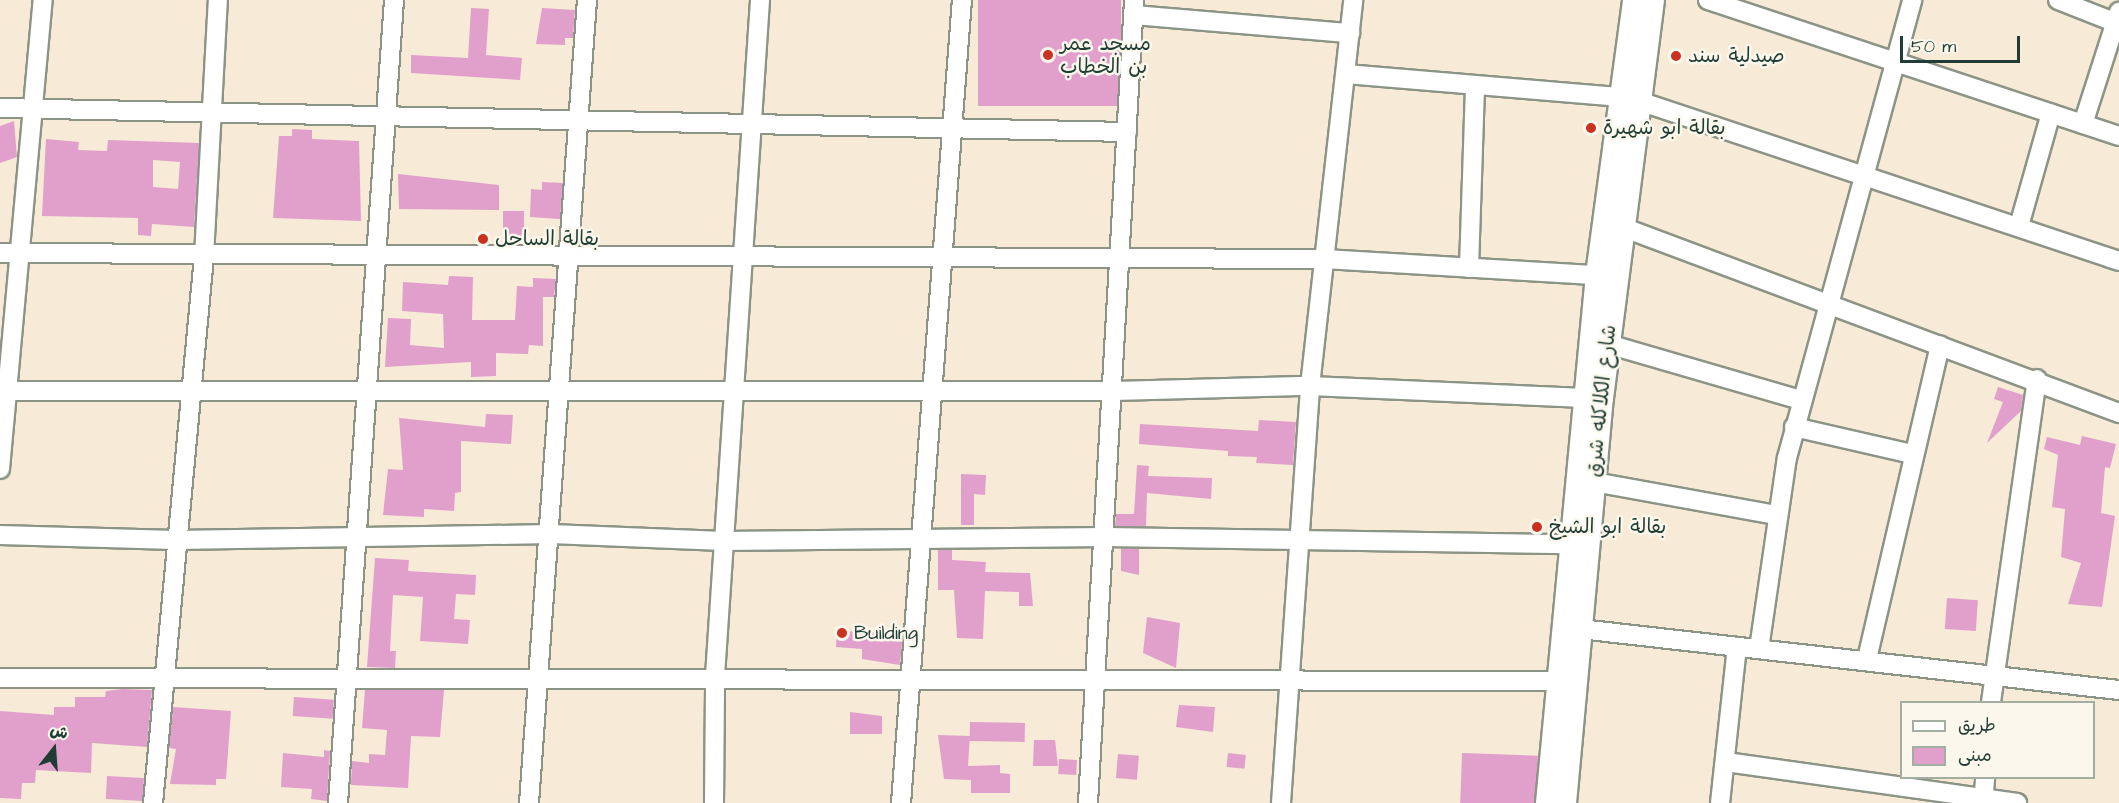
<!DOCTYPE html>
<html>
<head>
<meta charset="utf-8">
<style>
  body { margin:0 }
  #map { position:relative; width:2119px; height:803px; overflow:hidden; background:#f7ead6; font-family:"Architects Daughter","Playpen Sans Arabic",sans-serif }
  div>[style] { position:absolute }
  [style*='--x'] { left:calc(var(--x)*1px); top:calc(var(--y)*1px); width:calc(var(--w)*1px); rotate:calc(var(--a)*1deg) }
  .building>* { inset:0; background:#e1a0cc; transform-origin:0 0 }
  .roads { filter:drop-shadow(2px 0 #8b9485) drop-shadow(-2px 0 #8b9485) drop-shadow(0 2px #8b9485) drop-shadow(0 -2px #8b9485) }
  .minor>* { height:18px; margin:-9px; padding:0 9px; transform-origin:9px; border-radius:9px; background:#fff }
  .tertiary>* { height:22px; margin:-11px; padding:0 11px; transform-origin:11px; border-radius:11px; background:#fff }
  .dots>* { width:16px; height:16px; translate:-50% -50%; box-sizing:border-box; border:3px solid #fbf7ec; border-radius:50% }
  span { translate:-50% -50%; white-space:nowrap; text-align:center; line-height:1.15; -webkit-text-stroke:5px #fbf7ec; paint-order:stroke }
  .poi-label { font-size:20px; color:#1f3d34 }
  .left { translate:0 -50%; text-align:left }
  .street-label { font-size:20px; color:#1f3d34 }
  .legend { position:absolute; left:1900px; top:701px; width:195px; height:78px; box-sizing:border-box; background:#fbf7ec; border:2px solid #a3ada2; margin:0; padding:8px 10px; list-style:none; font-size:18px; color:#1f3d34 }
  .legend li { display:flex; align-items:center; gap:12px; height:30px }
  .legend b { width:30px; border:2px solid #a3ada2 }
  .north { position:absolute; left:24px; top:719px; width:60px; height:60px; -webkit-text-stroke:4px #fbf7ec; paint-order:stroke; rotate:17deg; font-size:16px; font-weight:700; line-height:24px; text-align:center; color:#1f3d34 }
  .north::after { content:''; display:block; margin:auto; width:21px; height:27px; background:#1f3d34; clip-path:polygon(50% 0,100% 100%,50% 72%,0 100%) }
  .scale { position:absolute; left:1900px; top:36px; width:120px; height:27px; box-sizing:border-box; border:3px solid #1f3d34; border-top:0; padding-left:8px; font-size:18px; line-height:21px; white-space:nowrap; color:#1f3d34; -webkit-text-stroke:4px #fbf7ec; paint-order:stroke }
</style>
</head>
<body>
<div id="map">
  <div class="building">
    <i style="left:978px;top:0;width:143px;height:106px"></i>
    <i style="clip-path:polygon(471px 8px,489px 9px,486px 55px,522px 58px,520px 80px,411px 73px,411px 55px,468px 58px)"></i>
    <i style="clip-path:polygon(542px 8px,575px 10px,573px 38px,565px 38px,565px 45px,536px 44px)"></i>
    <i style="clip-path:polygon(14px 121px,17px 157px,0 163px,0 126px)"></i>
    <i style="clip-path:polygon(292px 129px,312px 130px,312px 139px,359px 141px,361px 221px,273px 218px,279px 136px,292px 136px)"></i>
    <i style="clip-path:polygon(evenodd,46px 139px,79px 142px,78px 150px,107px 151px,108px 140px,199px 143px,194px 227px,152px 224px,151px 236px,138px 235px,138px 218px,42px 216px,46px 139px,153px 160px,180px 162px,178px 189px,153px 187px,153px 160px)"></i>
    <i style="clip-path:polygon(398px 174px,499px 185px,499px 210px,399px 209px)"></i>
    <i style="clip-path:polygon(542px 182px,563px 183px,560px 219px,530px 217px,531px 189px,542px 190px)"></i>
    <i style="left:503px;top:211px;width:21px;height:27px"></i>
    <i style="clip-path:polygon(449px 276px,473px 277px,472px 320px,515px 320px,517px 286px,533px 287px,533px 278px,556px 279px,554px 297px,543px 297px,543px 346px,529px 345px,528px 354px,496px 353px,496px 376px,471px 377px,471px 362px,385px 367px,388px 318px,411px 319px,410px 345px,444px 348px,443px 314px,402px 311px,403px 282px,448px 285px)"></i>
    <i style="clip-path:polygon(1998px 387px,2023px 395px,2021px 411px,1987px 443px,2003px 402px,1994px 399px)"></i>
    <i style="clip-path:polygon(486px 414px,513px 415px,511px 444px,461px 441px,461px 492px,455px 493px,454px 511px,424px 509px,424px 517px,383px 515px,388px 469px,403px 470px,399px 418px,485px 427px)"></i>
    <i style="clip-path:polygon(1259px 420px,1296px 422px,1293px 465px,1256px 463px,1257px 457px,1228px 456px,1228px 451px,1139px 444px,1140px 424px,1258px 431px)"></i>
    <i style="clip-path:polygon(2082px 436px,2116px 444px,2110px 468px,2105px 467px,2101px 513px,2115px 516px,2102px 607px,2068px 604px,2081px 563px,2061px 557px,2065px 509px,2052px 507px,2058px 455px,2044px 449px,2047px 437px,2080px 445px)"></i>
    <i style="clip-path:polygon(1137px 465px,1149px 466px,1148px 476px,1212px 478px,1211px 499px,1147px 493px,1146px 526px,1115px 526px,1116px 514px,1134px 514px)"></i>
    <i style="clip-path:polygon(961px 474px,986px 475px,985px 495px,974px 494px,974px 525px,961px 525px)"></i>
    <i style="clip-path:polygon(1121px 548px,1139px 549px,1139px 575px,1121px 571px)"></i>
    <i style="clip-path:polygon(938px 550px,952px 550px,952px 560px,986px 562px,985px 572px,1030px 573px,1033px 606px,1019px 606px,1019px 592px,985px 591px,983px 639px,957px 638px,954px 590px,938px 590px)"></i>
    <i style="clip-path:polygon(375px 558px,409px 560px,408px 571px,476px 575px,475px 595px,456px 594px,454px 619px,470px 620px,468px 644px,420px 641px,423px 597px,393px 595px,390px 651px,396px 651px,395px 668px,367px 667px)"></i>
    <i style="left:1947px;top:598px;width:31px;height:31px;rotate:4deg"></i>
    <i style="clip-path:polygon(1147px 617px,1180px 623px,1176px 668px,1143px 653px)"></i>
    <i style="clip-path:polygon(837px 631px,903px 633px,900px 665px,862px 659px,862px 649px,836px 647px)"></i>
    <i style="clip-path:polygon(122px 689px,152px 690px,147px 747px,92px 743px,91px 773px,36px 770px,35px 783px,22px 783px,21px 799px,0 798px,0 711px,54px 715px,54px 707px,75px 707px,75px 697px,105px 697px,106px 691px)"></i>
    <i style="clip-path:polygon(365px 690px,444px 690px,440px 737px,411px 736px,408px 788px,351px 785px,352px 761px,369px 763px,369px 754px,385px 755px,387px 730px,362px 728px)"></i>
    <i style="left:294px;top:697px;width:40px;height:19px;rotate:4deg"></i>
    <i style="clip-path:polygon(1179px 705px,1215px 707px,1213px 732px,1176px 727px)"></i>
    <i style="clip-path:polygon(173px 707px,231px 711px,226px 779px,216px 779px,216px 785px,170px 784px,176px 749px,169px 748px)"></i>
    <i style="clip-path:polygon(850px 712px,882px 716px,882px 734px,850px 734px)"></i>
    <i style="left:970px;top:722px;width:55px;height:19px;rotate:1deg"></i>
    <i style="clip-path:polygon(938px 735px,970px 736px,968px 766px,1000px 765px,1000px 773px,1010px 774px,1010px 793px,971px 793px,971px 780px,944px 779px)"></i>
    <i style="clip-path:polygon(1034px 740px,1055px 740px,1058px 766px,1033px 766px)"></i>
    <i style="clip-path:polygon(324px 750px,330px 751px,327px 801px,311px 799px,312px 789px,281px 787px,283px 753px,324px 757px)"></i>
    <i style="left:1228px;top:753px;width:18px;height:14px;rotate:6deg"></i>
    <i style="left:1462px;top:753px;width:76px;height:50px;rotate:2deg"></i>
    <i style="left:1118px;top:754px;width:21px;height:24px;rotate:5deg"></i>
    <i style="left:1059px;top:759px;width:18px;height:15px;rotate:3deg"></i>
    <i style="left:107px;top:776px;width:37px;height:23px;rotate:3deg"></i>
  </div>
  <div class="roads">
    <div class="minor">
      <i style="--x:1708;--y:0;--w:433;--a:18.3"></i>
      <i style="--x:2058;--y:0;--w:66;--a:21.5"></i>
      <i style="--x:1134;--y:15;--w:217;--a:4.8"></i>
      <i style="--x:1346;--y:74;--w:276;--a:4.8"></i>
      <i style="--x:1639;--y:101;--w:506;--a:18.43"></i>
      <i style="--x:0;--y:108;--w:1127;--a:1.22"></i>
      <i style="--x:2083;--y:124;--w:118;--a:-72.2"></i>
      <i style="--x:2019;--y:226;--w:117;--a:-74.2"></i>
      <i style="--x:1622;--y:227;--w:531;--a:20.52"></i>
      <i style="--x:0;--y:253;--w:1325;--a:0.26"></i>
      <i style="--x:1325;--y:259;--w:272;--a:3.4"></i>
      <i style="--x:1469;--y:268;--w:181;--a:-88.1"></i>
      <i style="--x:1608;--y:344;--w:201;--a:16.2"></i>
      <i style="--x:0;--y:391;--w:1114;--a:0"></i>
      <i style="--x:1114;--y:391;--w:196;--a:-1.5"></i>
      <i style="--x:1310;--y:386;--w:275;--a:2.5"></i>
      <i style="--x:1794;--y:427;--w:121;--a:12.9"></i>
      <i style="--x:0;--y:469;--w:471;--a:-84.8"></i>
      <i style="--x:1594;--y:482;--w:185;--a:10.3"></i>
      <i style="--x:0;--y:535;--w:175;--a:1.6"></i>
      <i style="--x:175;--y:540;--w:376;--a:-0.9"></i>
      <i style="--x:551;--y:534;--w:172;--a:2.3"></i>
      <i style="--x:723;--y:541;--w:383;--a:-0.6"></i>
      <i style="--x:1106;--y:537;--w:463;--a:0.9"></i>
      <i style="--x:1580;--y:629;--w:542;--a:6.46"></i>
      <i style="--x:1759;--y:649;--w:193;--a:-81.7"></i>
      <i style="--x:1787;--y:458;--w:475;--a:-74.7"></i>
      <i style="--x:1867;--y:659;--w:322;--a:-76.9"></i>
      <i style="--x:0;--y:678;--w:1558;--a:0.11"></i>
      <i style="--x:1991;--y:702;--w:326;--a:-81.9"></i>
      <i style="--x:1726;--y:762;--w:294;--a:8"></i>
      <i style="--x:153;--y:803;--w:549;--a:-84.67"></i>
      <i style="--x:204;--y:256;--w:256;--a:-86.9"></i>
      <i style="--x:338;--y:803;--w:805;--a:-86.01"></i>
      <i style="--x:529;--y:803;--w:805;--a:-85.87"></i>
      <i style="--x:714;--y:803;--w:127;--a:-89.5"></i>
      <i style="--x:715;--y:676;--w:677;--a:-86.19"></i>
      <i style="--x:901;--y:803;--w:805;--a:-85.66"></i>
      <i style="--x:1088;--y:803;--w:804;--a:-86.72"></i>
      <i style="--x:1281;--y:803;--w:418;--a:-86"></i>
      <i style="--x:1310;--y:386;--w:388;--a:-83.6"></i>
      <i style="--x:1720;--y:803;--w:157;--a:-83.8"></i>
      <i style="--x:1983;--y:803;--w:25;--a:-85"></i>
    </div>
    <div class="tertiary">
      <i style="--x:1547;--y:803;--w:530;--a:-84.59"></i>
      <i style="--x:1597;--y:275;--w:277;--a:-82.3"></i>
      <i style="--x:1565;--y:803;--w:407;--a:-84.8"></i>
      <i style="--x:1602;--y:398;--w:401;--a:-82.7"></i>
    </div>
  </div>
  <div class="dots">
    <i style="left:1048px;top:55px;background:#c8321e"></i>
    <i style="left:1676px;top:56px;background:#c8321e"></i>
    <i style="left:1591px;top:128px;background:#c8321e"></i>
    <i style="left:483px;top:239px;background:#c8321e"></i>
    <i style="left:1537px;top:527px;background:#c8321e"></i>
    <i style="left:842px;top:633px;background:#c8321e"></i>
  </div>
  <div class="poi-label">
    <span class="left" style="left:1060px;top:56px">مسجد عمر<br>بن الخطاب</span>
    <span class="left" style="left:1688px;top:56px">صيدلية سند</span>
    <span class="left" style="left:1603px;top:128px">بقالة ابو شهيرة</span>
    <span class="left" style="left:495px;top:239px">بقالة الساحل</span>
    <span class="left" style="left:1549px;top:527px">بقالة ابو الشيخ</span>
    <span class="left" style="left:854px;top:633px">Building</span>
  </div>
  <div class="street-label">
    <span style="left:1602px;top:401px;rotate:-84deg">شارع الكلاكله شرق</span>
  </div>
  <ul class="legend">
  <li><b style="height:8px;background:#fff"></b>طريق</li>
  <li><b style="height:16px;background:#e1a0cc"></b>مبنى</li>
  </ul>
  <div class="north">ش</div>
  <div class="scale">50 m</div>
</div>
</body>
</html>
